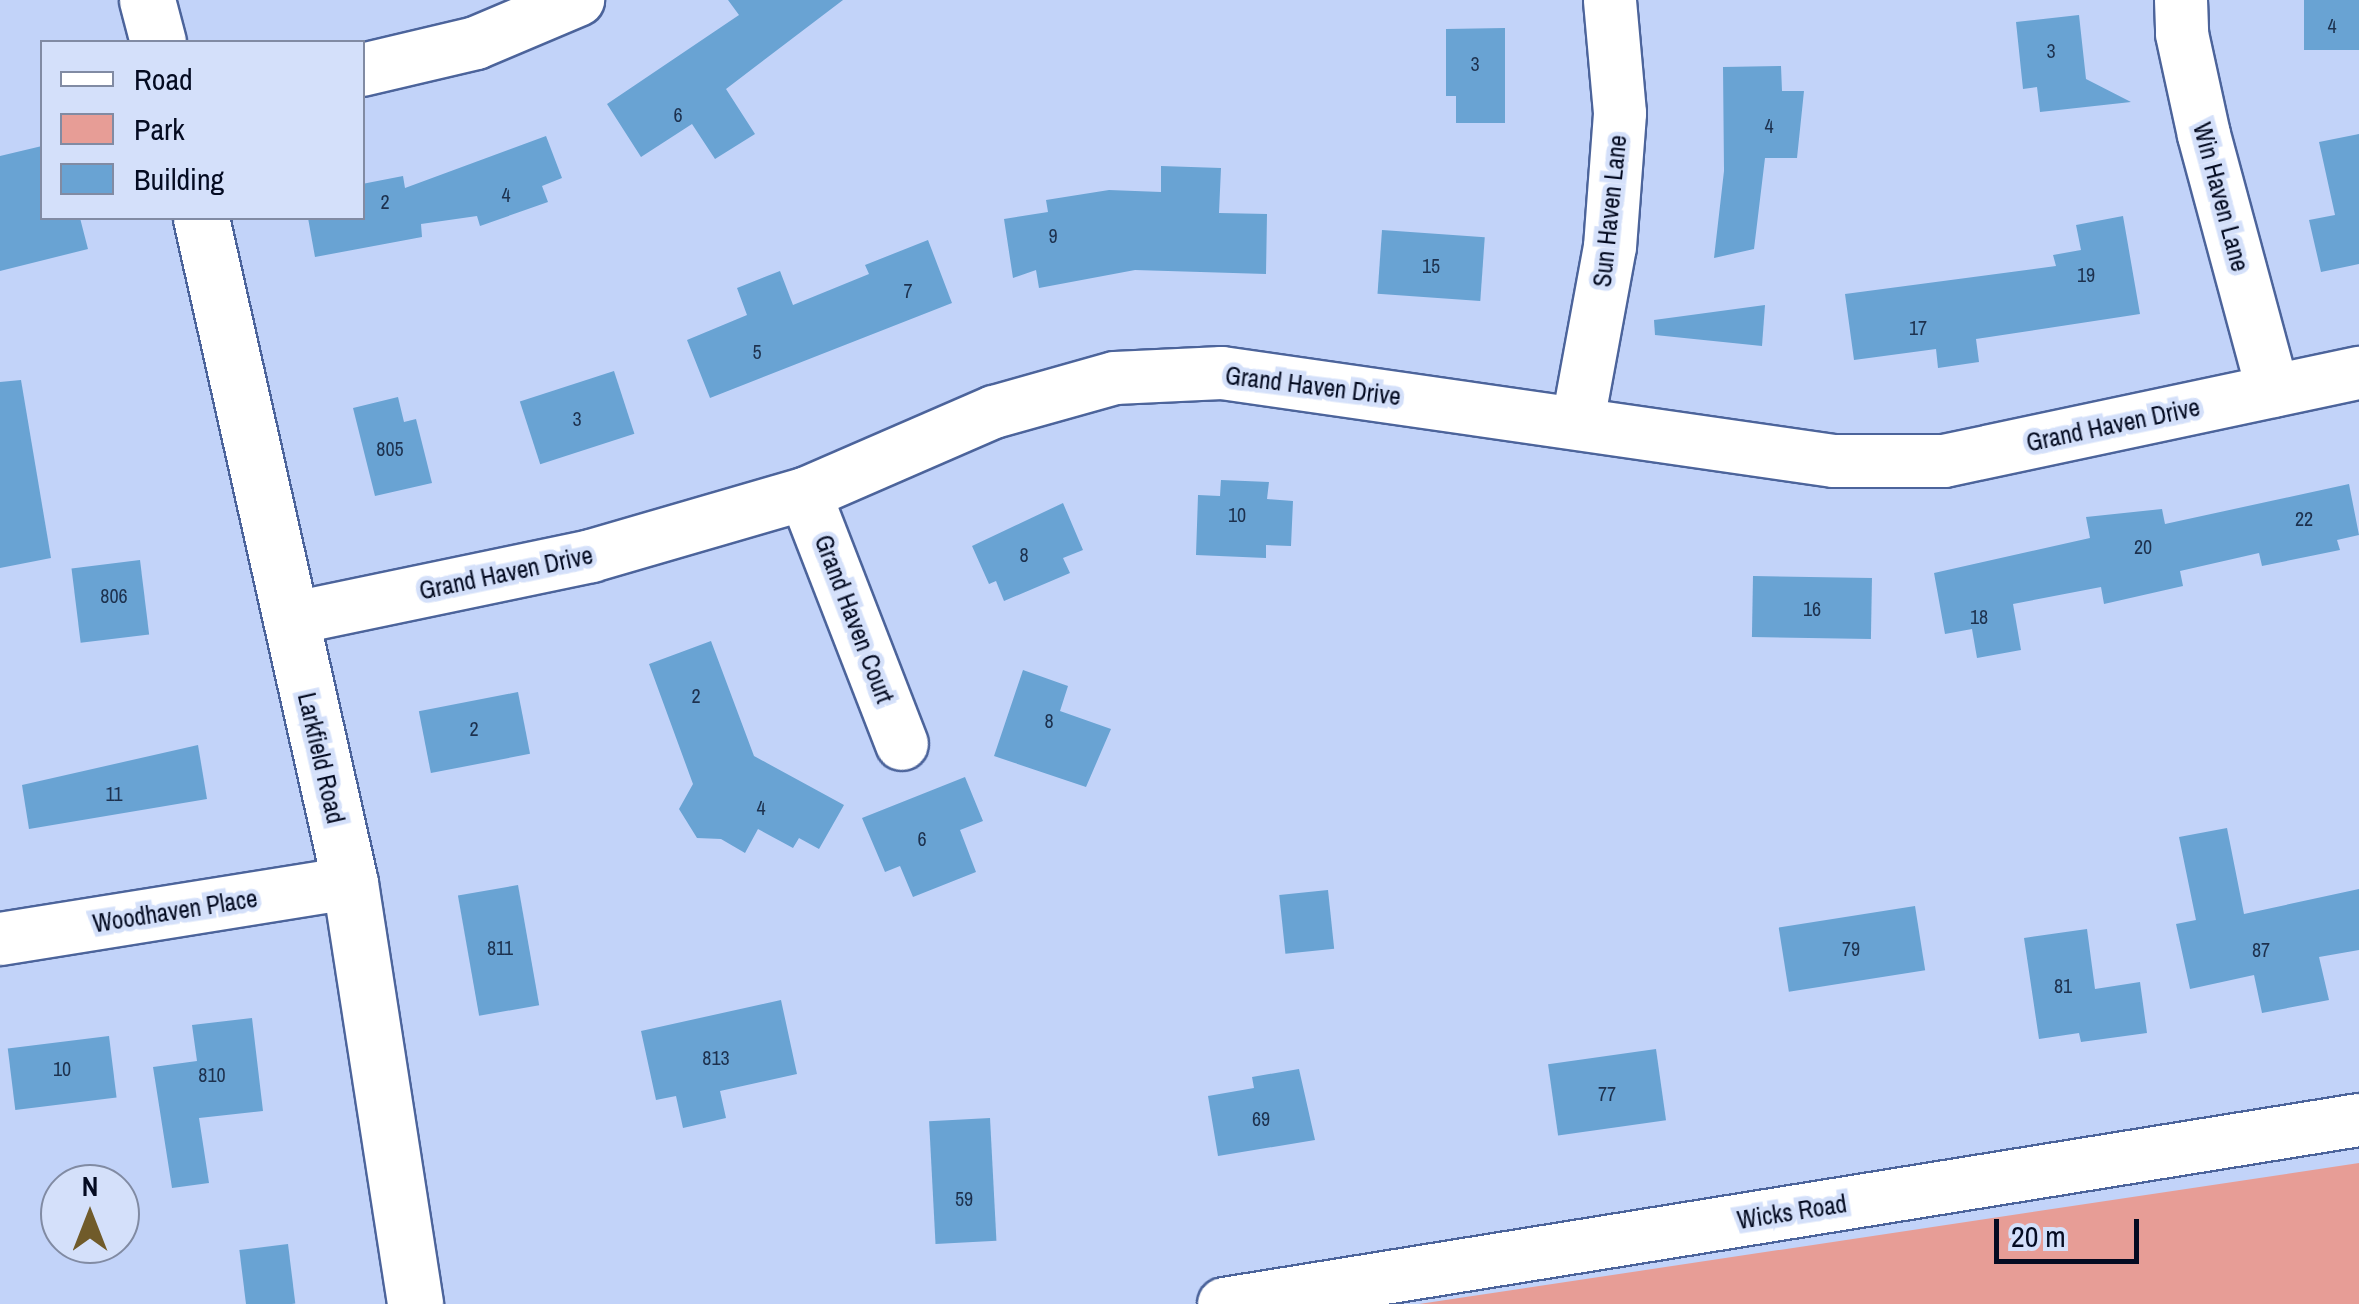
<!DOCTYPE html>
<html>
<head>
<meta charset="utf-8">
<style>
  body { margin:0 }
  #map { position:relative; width:2359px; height:1304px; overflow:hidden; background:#c2d3f9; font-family:"Archivo Narrow",sans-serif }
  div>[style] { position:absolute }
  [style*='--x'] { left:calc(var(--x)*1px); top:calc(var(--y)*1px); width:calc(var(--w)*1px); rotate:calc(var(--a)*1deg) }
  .green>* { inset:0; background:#e79d96 }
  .building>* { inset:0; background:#69a3d3; transform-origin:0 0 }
  .roads { filter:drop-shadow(2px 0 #4c649b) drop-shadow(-2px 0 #4c649b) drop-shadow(0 2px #4c649b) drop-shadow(0 -2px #4c649b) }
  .minor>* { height:52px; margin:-26px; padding:0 26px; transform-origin:26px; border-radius:26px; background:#fff }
  .secondary>* { height:55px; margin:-27.5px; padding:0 27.5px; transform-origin:27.5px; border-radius:27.5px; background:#fff }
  span { translate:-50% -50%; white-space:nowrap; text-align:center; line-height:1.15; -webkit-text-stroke:9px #d4e0fa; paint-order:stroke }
  .number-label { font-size:20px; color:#1d314e }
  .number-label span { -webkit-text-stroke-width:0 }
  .street-label { font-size:25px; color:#040b21 }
  .legend { position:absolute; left:40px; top:40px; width:325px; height:180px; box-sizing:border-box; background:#d4e0fa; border:2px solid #818ba3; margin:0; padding:12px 18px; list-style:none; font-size:30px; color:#040b21 }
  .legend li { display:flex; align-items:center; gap:20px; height:50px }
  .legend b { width:50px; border:2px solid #818ba3 }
  .north { position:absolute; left:40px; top:1164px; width:100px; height:100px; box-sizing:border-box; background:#d4e0fa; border:2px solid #818ba3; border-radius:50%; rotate:0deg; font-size:28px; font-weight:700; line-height:40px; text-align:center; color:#040b21 }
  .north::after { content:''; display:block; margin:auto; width:35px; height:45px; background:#705b2a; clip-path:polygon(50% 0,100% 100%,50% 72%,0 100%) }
  .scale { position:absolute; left:1994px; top:1219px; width:145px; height:45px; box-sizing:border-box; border:5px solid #040b21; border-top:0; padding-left:12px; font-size:30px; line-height:35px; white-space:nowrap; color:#040b21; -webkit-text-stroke:8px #d4e0fa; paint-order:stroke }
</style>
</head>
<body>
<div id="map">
  <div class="green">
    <i style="clip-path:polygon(2359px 1163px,2359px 1304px,1419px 1304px)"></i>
  </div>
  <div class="building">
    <i style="clip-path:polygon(728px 0,843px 0,726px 89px,755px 134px,715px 159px,692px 124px,641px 157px,607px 104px,739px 15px)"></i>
    <i style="left:2304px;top:0;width:55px;height:50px"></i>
    <i style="clip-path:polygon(2079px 15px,2086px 79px,2131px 102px,2040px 112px,2037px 87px,2023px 89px,2016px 22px)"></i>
    <i style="clip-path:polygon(1505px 28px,1505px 123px,1456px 123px,1456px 96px,1446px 96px,1446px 29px)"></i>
    <i style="clip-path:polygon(1781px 66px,1782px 91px,1804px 91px,1797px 158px,1765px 158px,1754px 249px,1714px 258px,1724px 171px,1723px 67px)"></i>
    <i style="clip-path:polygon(2359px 134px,2359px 264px,2321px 272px,2309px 220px,2335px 215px,2319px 142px)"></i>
    <i style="clip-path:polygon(546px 136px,562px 178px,542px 186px,548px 202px,480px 226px,477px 216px,421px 224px,422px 237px,315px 257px,308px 218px,362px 218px,362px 184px,403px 176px,405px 188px)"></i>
    <i style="clip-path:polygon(42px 146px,42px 218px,80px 218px,88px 249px,0 271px,0 156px)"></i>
    <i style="clip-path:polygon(1161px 166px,1221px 168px,1219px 213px,1267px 214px,1266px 274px,1135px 270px,1039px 288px,1036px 270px,1013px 278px,1004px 219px,1048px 212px,1046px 200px,1109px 190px,1161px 192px)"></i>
    <i style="clip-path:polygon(2123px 216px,2140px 314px,1976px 339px,1979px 362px,1938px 368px,1936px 349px,1854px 360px,1845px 294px,2056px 266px,2053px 255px,2081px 250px,2076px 225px)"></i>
    <i style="left:1382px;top:230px;width:103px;height:64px;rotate:4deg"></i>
    <i style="clip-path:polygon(928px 240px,952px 303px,710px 398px,687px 340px,747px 315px,737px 288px,780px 271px,793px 305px,869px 274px,865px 265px)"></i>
    <i style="clip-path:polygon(1765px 305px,1762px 346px,1655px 335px,1654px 320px)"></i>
    <i style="left:614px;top:371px;width:66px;height:99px;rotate:72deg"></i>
    <i style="clip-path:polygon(21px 380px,51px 558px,0 568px,0 382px)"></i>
    <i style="clip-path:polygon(398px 397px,404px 422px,416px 419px,432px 483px,375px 496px,353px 408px)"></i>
    <i style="clip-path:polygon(1221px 480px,1269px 482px,1267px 499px,1293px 501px,1291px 546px,1266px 545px,1266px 558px,1196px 555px,1198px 495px,1220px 496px)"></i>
    <i style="clip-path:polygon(2349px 484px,2359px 535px,2337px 540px,2340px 550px,2262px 566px,2259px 553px,2180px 571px,2183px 586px,2104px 604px,2101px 587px,2013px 604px,2021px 650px,1977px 658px,1972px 629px,1945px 634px,1934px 573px,2090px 538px,2086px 517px,2162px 509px,2165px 524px)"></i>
    <i style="clip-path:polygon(1063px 503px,1083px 550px,1063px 558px,1070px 573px,1004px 601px,996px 581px,989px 584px,972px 546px)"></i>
    <i style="left:140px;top:560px;width:75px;height:69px;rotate:83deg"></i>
    <i style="left:1753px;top:576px;width:119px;height:61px;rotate:1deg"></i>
    <i style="clip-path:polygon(711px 641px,754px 756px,844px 805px,819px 849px,799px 838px,793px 848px,758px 829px,745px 853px,721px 839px,697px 838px,679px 809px,693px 784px,649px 664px)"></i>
    <i style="clip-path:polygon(1023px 670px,1068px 686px,1060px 711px,1111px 729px,1086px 787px,994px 756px)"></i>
    <i style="left:518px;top:692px;width:63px;height:101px;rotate:79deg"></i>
    <i style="clip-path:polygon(198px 745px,207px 799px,29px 829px,22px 785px)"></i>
    <i style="clip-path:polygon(965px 777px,983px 821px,960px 830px,976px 872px,913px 897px,900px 866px,885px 872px,862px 818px)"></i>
    <i style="clip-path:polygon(2227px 828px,2244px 914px,2359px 889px,2359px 950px,2319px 957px,2329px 1000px,2262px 1013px,2254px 975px,2190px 989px,2176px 924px,2196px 920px,2179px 837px)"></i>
    <i style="left:518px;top:885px;width:122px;height:61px;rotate:80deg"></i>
    <i style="left:1328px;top:890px;width:59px;height:49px;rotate:84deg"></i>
    <i style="left:1915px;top:906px;width:65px;height:138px;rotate:81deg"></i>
    <i style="clip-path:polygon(2087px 929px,2095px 989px,2140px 982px,2147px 1033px,2081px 1042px,2079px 1033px,2039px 1039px,2024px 938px)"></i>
    <i style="clip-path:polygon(781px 1000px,797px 1074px,720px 1091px,726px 1118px,683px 1128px,676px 1096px,656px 1100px,641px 1031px)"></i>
    <i style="clip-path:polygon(252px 1018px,263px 1111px,199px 1118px,209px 1183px,172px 1188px,153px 1067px,197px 1061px,192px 1025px)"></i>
    <i style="left:109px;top:1036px;width:62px;height:102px;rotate:83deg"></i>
    <i style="left:1656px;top:1049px;width:72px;height:109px;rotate:82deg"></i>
    <i style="clip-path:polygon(1299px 1069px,1315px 1140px,1218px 1156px,1208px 1096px,1254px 1088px,1252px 1077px)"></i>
    <i style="left:990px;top:1118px;width:123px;height:61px;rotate:87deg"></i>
    <i style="left:288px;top:1244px;width:60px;height:49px;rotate:83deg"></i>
  </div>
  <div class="roads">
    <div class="minor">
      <i style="--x:2181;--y:0;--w:34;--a:88"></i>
      <i style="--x:2182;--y:34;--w:103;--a:77.7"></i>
      <i style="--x:2204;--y:135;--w:265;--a:74.9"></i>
      <i style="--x:362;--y:70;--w:117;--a:-13.3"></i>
      <i style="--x:476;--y:43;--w:111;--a:-22.9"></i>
      <i style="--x:1578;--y:421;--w:177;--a:-79.6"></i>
      <i style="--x:1610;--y:247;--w:134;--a:-85.7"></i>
      <i style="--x:1620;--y:113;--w:113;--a:-95.1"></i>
      <i style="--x:805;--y:494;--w:268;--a:68.8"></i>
      <i style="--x:290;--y:619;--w:308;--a:-11.8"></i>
      <i style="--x:591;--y:556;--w:223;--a:-16.2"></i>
      <i style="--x:805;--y:494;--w:206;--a:-23.5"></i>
      <i style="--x:994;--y:412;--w:126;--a:-15.7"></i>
      <i style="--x:1115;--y:378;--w:107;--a:-2.7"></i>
      <i style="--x:1222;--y:373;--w:618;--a:8.18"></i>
      <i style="--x:1834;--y:461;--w:110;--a:0"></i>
      <i style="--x:1944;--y:461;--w:424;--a:-12"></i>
      <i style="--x:0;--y:939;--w:354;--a:-9.1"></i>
      <i style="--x:1224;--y:1304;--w:1150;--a:-9.21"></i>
    </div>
    <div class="secondary">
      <i style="--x:147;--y:0;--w:43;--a:75.3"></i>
      <i style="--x:201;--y:218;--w:681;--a:77.37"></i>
      <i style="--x:350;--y:883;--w:426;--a:81.2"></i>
    </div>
  </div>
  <div class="number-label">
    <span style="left:2332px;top:25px">4</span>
    <span style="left:2051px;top:50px">3</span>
    <span style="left:1475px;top:63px">3</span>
    <span style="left:678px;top:114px">6</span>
    <span style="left:1769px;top:125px">4</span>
    <span style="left:506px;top:194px">4</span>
    <span style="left:385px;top:201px">2</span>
    <span style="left:1053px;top:235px">9</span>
    <span style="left:1431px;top:265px">15</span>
    <span style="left:2086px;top:274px">19</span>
    <span style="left:908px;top:290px">7</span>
    <span style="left:1918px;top:327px">17</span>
    <span style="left:757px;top:351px">5</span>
    <span style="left:577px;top:418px">3</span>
    <span style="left:390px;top:448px">805</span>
    <span style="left:1237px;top:514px">10</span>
    <span style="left:2304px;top:518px">22</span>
    <span style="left:2143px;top:546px">20</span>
    <span style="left:1024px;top:554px">8</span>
    <span style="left:114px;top:595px">806</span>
    <span style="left:1812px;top:608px">16</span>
    <span style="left:1979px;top:616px">18</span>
    <span style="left:696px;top:695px">2</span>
    <span style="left:1049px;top:720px">8</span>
    <span style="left:474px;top:728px">2</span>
    <span style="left:114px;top:793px">11</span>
    <span style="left:761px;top:807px">4</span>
    <span style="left:922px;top:838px">6</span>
    <span style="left:500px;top:947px">811</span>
    <span style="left:1851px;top:948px">79</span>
    <span style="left:2261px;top:949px">87</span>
    <span style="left:2063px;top:985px">81</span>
    <span style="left:716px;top:1057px">813</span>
    <span style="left:62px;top:1068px">10</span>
    <span style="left:212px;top:1074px">810</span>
    <span style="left:1607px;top:1093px">77</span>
    <span style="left:1261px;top:1118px">69</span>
    <span style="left:964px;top:1198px">59</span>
  </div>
  <div class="street-label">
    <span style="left:2221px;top:197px;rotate:75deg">Win Haven Lane</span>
    <span style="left:1610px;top:211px;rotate:-84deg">Sun Haven Lane</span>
    <span style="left:1313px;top:386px;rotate:7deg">Grand Haven Drive</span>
    <span style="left:2113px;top:425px;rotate:-12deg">Grand Haven Drive</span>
    <span style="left:506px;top:573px;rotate:-12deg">Grand Haven Drive</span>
    <span style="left:854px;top:619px;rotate:69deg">Grand Haven Court</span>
    <span style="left:321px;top:758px;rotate:77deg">Larkfield Road</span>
    <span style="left:175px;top:911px;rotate:-9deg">Woodhaven Place</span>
    <span style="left:1792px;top:1212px;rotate:-9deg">Wicks Road</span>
  </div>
  <ul class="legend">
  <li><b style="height:12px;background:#fff"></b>Road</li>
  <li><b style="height:28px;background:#e79d96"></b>Park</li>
  <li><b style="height:28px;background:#69a3d3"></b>Building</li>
  </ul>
  <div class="north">N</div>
  <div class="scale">20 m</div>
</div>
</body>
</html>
